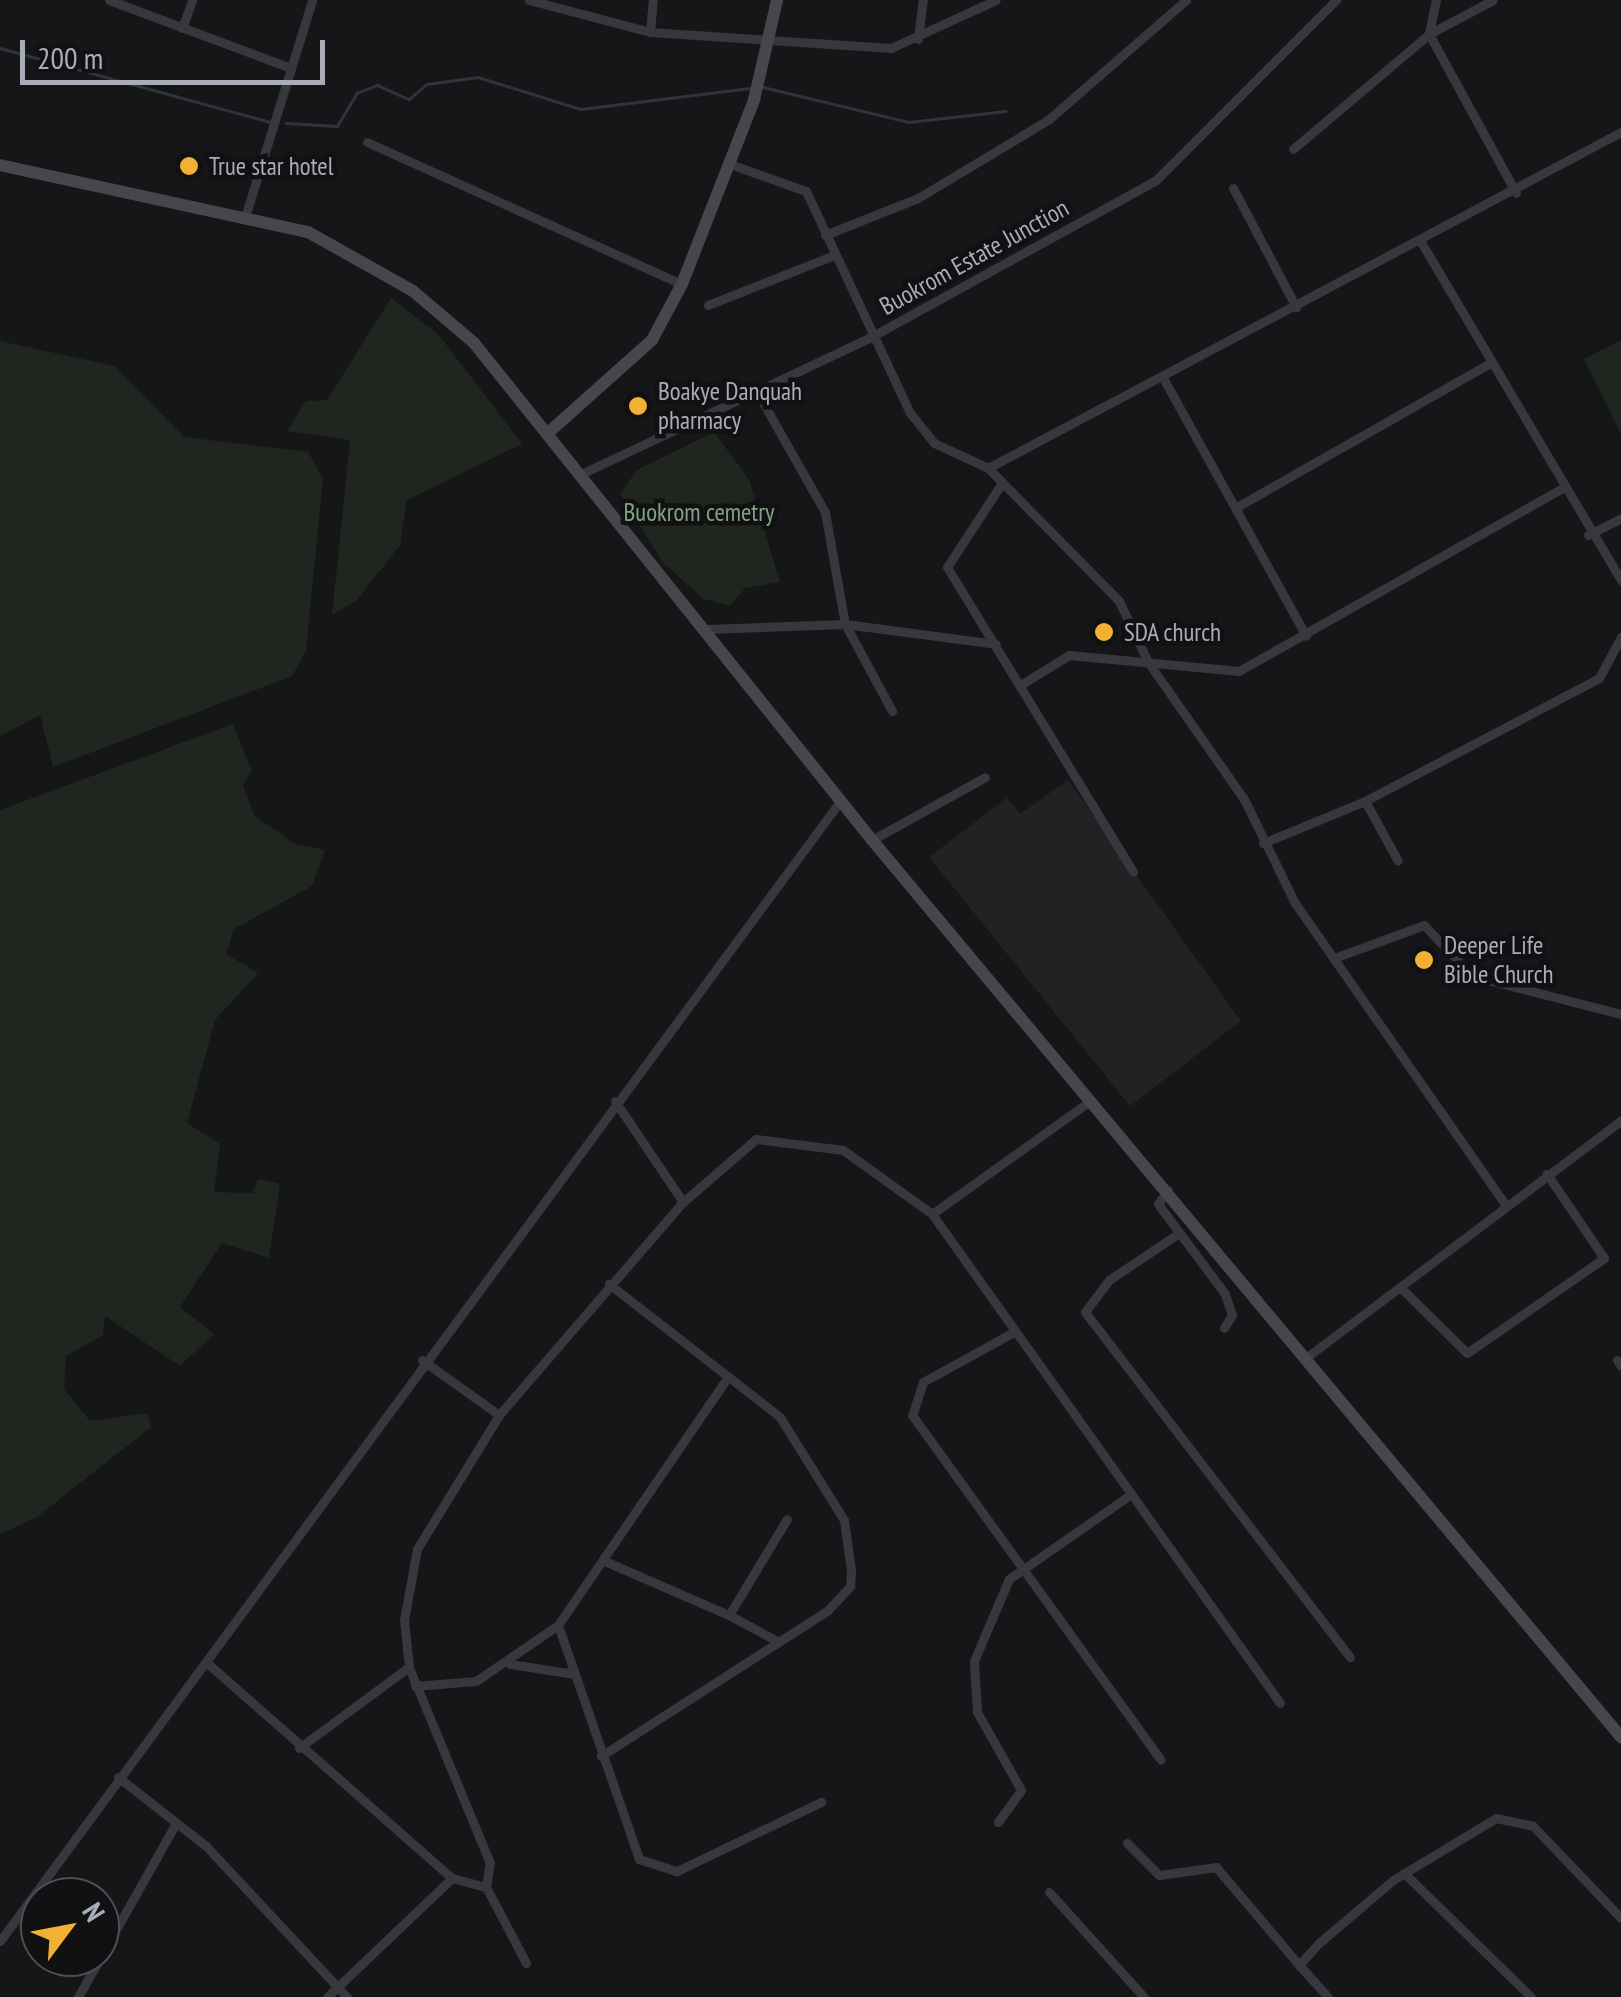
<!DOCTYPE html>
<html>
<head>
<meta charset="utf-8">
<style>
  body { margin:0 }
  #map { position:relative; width:1621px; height:1997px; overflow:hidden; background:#161618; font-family:"PT Sans Narrow",sans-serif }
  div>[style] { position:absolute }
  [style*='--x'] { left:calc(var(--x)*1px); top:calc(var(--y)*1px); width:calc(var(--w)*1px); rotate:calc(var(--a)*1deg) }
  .built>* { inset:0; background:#222225 }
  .green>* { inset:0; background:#1e261f }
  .stream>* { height:2.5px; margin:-1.25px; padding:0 1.25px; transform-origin:1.25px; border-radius:1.25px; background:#2c353c }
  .street>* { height:9px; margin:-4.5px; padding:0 4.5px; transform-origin:4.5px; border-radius:4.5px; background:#37383d }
  .secondary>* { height:12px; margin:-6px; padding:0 6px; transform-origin:6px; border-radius:6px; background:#45474d }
  .dots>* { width:28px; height:28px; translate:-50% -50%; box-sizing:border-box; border:5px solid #111113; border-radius:50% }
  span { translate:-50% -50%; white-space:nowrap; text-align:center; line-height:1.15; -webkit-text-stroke:9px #111113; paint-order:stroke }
  .poi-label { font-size:25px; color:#a8adb8 }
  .left { translate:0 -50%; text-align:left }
  .street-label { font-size:25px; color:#a8adb8 }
  .park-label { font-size:25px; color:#7fa381 }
  .north { position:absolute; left:20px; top:1877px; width:100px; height:100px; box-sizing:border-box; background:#111113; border:2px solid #4d4f55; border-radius:50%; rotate:58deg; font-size:28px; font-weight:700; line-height:40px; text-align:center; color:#a8adb8 }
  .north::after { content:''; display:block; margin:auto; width:35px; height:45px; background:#f2b134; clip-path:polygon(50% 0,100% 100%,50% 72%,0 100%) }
  .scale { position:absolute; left:20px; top:40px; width:305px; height:45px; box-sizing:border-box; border:5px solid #a8adb8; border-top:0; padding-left:12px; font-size:30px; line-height:35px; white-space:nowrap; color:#a8adb8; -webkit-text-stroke:8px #111113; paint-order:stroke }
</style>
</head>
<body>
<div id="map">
  <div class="built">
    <i style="clip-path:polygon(1068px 780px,1241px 1021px,1130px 1106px,929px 857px,1007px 798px,1020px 814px)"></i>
  </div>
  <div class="green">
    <i style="clip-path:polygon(391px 298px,439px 335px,522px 444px,407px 500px,400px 545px,357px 600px,332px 615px,350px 440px,287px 431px,306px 401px,327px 400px)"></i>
    <i style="clip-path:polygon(1621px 340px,1621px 434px,1584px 359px)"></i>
    <i style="clip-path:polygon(0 341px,114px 366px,184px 437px,308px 452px,323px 479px,306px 651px,292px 676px,53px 767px,40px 715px,0 736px)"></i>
    <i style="clip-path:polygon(714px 432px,749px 479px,780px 582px,745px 588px,730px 606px,704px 599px,664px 564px,620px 494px,637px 470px)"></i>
    <i style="clip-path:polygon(233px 724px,252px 771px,243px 785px,254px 815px,295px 844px,325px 850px,312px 886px,234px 929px,226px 954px,258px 973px,215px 1020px,187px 1123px,220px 1144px,214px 1192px,253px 1193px,258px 1179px,280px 1184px,269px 1258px,222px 1243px,180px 1307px,214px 1334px,180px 1366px,105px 1316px,103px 1335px,66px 1356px,64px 1389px,90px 1421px,147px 1413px,151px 1427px,37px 1517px,0 1534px,0 810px)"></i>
  </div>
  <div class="stream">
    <i style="--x:0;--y:48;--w:280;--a:15.3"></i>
    <i style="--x:763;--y:87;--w:150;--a:13.5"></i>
    <i style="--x:909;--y:122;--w:97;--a:-6.5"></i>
    <i style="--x:286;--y:123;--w:51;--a:3.4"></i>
    <i style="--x:337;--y:126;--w:39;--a:-59"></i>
    <i style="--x:357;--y:93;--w:22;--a:-22"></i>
    <i style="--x:377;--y:85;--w:35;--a:24"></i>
    <i style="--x:409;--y:99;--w:23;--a:-40"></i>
    <i style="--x:427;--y:84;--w:51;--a:-7.8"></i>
    <i style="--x:478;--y:77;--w:108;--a:17.3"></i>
    <i style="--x:581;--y:109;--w:170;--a:-7.1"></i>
  </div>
  <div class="street">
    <i style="--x:109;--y:0;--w:194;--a:20.5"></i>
    <i style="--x:529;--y:0;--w:125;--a:14.8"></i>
    <i style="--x:650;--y:32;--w:242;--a:3.8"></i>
    <i style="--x:891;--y:48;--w:115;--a:-24.6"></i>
    <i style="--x:1436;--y:0;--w:35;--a:102"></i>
    <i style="--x:1429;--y:34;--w:181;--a:61.3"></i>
    <i style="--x:182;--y:28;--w:30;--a:-70"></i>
    <i style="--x:650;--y:32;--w:32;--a:-85"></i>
    <i style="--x:918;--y:39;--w:39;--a:-83"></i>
    <i style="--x:367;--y:142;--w:346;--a:24.3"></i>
    <i style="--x:1293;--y:149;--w:178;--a:-40.2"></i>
    <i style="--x:1429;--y:34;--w:72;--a:-28"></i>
    <i style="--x:730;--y:164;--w:81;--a:19.6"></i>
    <i style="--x:806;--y:191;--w:245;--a:64.9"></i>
    <i style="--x:910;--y:413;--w:38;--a:51"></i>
    <i style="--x:934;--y:443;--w:60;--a:24.8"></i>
    <i style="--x:988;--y:468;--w:187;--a:45.4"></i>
    <i style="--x:1119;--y:601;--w:68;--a:64.6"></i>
    <i style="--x:1148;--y:662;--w:167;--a:55"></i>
    <i style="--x:1244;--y:799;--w:116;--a:63.9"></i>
    <i style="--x:1295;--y:903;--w:367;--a:55.1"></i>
    <i style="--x:1233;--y:188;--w:135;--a:62.1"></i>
    <i style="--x:245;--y:217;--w:227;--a:-72.8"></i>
    <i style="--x:825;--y:235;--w:100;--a:-21.7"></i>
    <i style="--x:918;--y:198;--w:152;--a:-31"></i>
    <i style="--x:1048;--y:120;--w:183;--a:-41"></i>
    <i style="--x:1421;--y:242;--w:393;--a:59.4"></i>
    <i style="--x:708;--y:305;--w:136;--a:-21.6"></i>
    <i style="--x:1162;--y:376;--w:297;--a:61"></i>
    <i style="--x:757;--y:392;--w:138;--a:60.5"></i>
    <i style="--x:825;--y:512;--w:114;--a:79.9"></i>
    <i style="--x:845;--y:624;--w:99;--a:61.6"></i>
    <i style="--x:988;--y:468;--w:717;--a:-27.96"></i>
    <i style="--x:579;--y:475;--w:321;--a:-25.3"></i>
    <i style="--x:869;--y:338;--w:328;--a:-28.8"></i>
    <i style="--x:1156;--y:180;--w:255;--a:-45"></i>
    <i style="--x:1000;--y:486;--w:97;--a:123.2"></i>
    <i style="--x:947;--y:567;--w:357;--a:58.6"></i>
    <i style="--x:1235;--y:508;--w:293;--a:-29.6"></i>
    <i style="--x:1588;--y:535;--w:37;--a:-27"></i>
    <i style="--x:706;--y:629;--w:139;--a:-2.1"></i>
    <i style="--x:845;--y:624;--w:152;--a:7.5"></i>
    <i style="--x:1022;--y:684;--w:55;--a:-31.7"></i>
    <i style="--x:1069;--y:655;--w:171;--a:5.4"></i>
    <i style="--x:1239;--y:671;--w:370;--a:-29.5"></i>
    <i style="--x:1365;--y:801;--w:68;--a:61.2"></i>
    <i style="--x:872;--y:840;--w:129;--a:-29.1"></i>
    <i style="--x:1263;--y:843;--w:110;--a:-22.4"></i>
    <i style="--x:1365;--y:801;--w:264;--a:-27.7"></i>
    <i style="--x:1599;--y:678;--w:47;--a:-61.8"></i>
    <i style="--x:1334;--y:958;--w:96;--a:-20.1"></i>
    <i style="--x:1424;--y:925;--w:70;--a:46.7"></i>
    <i style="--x:1472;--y:976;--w:154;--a:14.3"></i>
    <i style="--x:615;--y:1101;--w:122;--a:56"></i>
    <i style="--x:1168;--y:1190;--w:17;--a:126"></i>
    <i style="--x:1158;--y:1204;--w:112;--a:53.3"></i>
    <i style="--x:1225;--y:1294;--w:22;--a:72"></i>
    <i style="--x:1232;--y:1315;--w:15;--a:122"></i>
    <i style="--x:932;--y:1214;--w:194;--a:-35.6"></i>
    <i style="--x:1176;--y:1235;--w:81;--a:146.1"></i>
    <i style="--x:1109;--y:1280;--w:40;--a:127"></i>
    <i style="--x:1085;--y:1312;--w:435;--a:52.5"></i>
    <i style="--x:1400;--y:1287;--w:94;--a:44.6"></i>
    <i style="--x:1467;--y:1353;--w:167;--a:-34.7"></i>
    <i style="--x:1604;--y:1258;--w:102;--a:-124.2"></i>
    <i style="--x:1012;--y:1333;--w:102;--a:151.2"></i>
    <i style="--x:923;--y:1382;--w:35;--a:108"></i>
    <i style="--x:912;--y:1415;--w:425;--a:54.2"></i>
    <i style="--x:1307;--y:1357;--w:393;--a:-37"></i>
    <i style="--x:422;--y:1360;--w:95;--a:35.5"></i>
    <i style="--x:1617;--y:1360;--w:7;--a:56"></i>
    <i style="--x:607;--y:1562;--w:133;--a:23.5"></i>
    <i style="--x:729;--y:1615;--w:112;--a:-58.9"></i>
    <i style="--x:729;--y:1615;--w:57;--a:28.4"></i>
    <i style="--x:558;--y:1625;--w:248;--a:70.9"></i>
    <i style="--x:639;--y:1859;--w:40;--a:18"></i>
    <i style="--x:677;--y:1871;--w:160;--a:-25.6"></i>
    <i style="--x:206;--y:1662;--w:327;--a:41.3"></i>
    <i style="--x:452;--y:1878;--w:35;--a:15"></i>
    <i style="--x:510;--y:1664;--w:65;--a:8.9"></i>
    <i style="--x:415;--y:1686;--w:61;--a:-4.7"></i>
    <i style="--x:476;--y:1681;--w:99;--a:-34.3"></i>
    <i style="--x:558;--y:1625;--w:301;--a:-55.6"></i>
    <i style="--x:299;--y:1748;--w:137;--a:-36.4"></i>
    <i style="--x:601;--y:1756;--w:270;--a:-32.7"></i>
    <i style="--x:828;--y:1610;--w:33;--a:-47"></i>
    <i style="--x:850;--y:1586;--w:16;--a:-86"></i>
    <i style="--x:851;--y:1570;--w:50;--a:-98"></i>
    <i style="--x:844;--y:1520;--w:121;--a:-121.9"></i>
    <i style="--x:780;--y:1417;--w:217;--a:-142.1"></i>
    <i style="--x:118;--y:1777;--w:112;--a:38.1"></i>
    <i style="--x:206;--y:1846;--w:207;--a:47"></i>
    <i style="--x:998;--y:1822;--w:39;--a:-54"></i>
    <i style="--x:1021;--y:1790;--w:90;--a:-119.4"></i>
    <i style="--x:977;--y:1712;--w:51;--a:-93.4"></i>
    <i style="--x:974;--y:1661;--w:89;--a:-66.9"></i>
    <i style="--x:1009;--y:1579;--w:147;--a:-34.8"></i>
    <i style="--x:1127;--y:1843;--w:45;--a:45"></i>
    <i style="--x:1159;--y:1875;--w:58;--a:-8"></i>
    <i style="--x:1216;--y:1867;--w:128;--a:49.7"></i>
    <i style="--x:1404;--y:1873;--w:177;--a:44.3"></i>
    <i style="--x:486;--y:1887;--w:24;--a:-81"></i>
    <i style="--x:490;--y:1863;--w:212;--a:-112.5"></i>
    <i style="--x:409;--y:1667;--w:47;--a:-96.1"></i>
    <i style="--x:404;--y:1620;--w:72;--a:-79.6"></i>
    <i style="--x:417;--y:1549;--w:157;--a:-58.5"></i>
    <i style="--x:499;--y:1415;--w:281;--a:-49.2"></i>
    <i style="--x:683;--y:1202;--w:96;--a:-40.8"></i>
    <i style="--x:756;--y:1139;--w:88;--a:7.2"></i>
    <i style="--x:843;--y:1150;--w:110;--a:35.7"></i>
    <i style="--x:932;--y:1214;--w:600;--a:54.56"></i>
    <i style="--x:486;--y:1887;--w:86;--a:62.2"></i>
    <i style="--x:1049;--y:1892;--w:142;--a:47.9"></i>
    <i style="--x:0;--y:1941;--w:1417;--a:-53.61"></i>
    <i style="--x:78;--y:1997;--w:200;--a:-60.6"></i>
    <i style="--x:327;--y:1997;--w:173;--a:-43.6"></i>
    <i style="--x:1328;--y:1997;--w:43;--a:-132.2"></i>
    <i style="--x:1299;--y:1965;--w:30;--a:-48"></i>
    <i style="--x:1319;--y:1943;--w:97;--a:-40.4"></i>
    <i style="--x:1393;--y:1880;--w:120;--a:-31"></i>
    <i style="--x:1496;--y:1818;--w:38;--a:12"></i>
    <i style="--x:1533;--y:1826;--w:127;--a:46.3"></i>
  </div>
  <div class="secondary">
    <i style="--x:0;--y:165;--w:315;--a:12.3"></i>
    <i style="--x:308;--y:232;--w:120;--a:29.3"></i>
    <i style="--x:413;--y:291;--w:80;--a:40.4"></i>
    <i style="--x:474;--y:343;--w:637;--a:51.31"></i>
    <i style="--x:872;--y:840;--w:1169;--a:50.14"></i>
    <i style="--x:548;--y:433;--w:140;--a:-41.8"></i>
    <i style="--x:652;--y:340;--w:64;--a:-61.8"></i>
    <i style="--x:682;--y:284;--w:198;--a:-68.6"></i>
    <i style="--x:754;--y:100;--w:103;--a:-77"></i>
  </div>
  <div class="dots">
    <i style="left:189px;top:166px;background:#f2b134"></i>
    <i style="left:638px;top:406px;background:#f2b134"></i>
    <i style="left:1104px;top:632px;background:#f2b134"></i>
    <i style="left:1424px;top:960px;background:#f2b134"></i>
  </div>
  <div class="poi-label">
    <span class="left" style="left:209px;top:166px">True star hotel</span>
    <span class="left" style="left:658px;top:406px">Boakye Danquah<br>pharmacy</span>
    <span class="left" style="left:1124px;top:632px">SDA church</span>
    <span class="left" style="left:1444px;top:960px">Deeper Life<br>Bible Church</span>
  </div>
  <div class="street-label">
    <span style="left:974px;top:257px;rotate:-29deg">Buokrom Estate Junction</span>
  </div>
  <div class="park-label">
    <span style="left:699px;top:512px">Buokrom cemetry</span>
  </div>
  <div class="north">N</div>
  <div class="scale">200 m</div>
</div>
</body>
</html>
